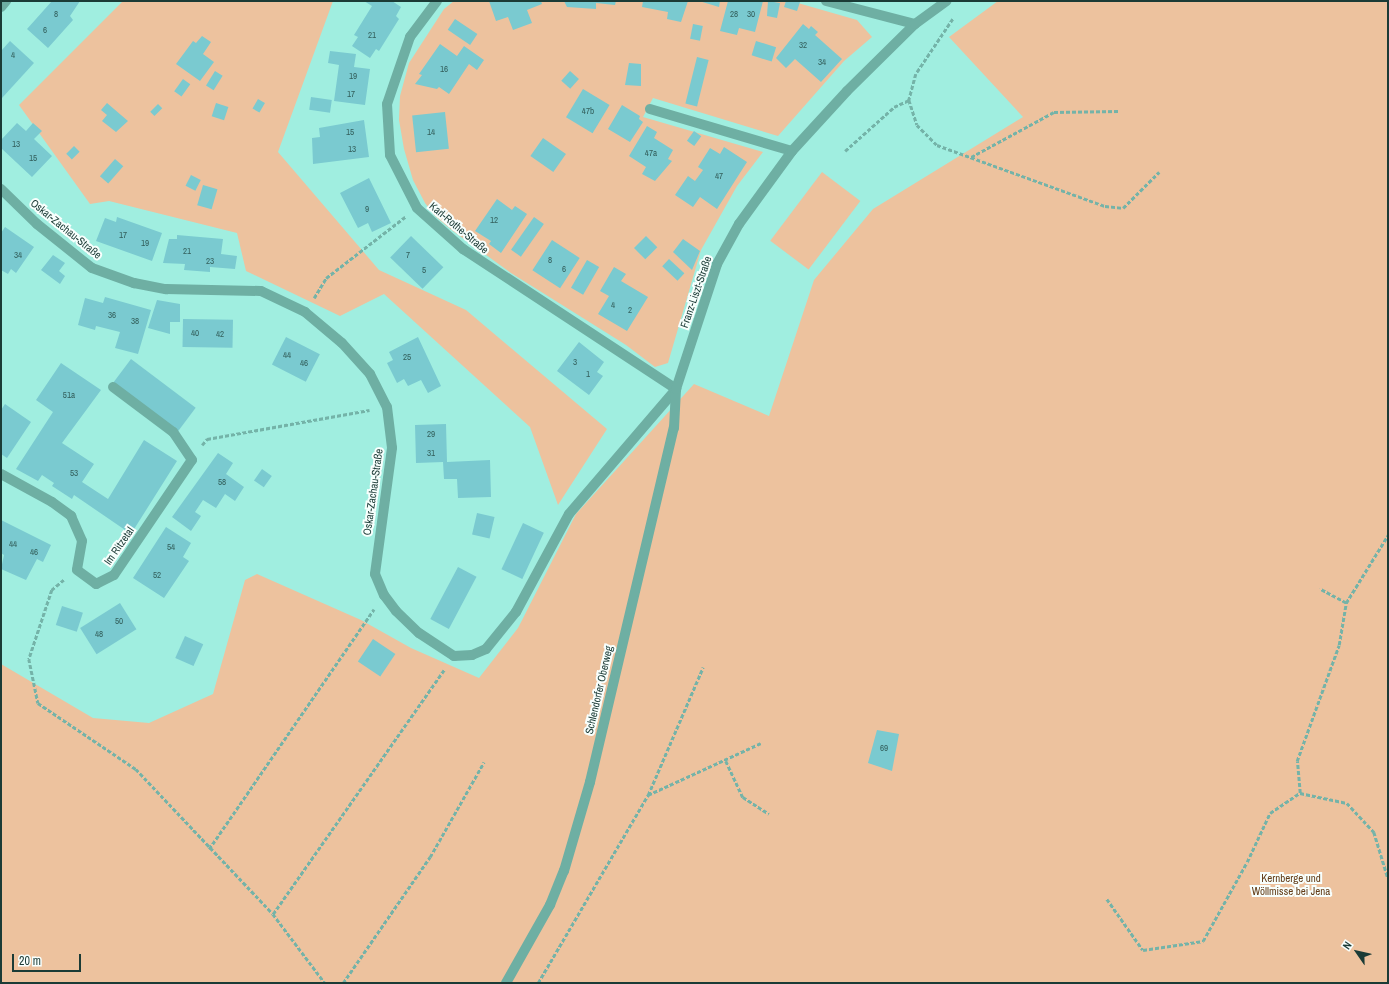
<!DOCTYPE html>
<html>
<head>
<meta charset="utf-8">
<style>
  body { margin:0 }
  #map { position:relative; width:1389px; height:984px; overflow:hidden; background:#a0eee0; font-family:"Archivo Narrow",sans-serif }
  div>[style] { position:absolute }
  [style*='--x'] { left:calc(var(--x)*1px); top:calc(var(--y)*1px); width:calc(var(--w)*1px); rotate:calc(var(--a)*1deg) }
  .green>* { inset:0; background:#edc29e; transform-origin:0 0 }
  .building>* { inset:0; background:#7acad0; transform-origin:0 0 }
  .path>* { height:2.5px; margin-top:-1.25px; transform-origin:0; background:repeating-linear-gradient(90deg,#74b3a8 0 4px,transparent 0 6px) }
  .minor>* { height:10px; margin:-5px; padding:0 5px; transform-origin:5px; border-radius:5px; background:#6eafa3 }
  span { translate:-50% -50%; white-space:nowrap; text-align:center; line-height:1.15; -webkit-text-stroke:4px #f8fffd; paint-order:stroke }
  .number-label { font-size:9px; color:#335f5c }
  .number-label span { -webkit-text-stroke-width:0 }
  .street-label { font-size:11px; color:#1b3b36 }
  .park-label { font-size:11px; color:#623c17 }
  .frame { position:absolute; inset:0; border:2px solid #1b3b36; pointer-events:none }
  .north { position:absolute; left:1337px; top:932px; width:40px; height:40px; -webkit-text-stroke:3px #f8fffd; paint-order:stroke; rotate:304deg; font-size:11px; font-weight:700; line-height:16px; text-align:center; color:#1b3b36 }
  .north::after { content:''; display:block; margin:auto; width:14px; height:18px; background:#1b3b36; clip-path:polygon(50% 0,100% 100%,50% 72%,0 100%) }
  .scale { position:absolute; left:12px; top:954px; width:69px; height:18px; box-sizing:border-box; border:2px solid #1b3b36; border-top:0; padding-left:5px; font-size:12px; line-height:14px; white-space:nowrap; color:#1b3b36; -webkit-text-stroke:3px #f8fffd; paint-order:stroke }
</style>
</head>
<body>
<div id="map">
  <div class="green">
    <i style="clip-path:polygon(123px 1px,333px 1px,278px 152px,379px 270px,466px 310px,607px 429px,558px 505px,530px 427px,384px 294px,340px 316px,246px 271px,237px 233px,109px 201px,90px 204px,19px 105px)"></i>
    <i style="clip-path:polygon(454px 1px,791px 1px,857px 20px,872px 37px,844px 61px,778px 136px,653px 98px,643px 117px,763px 152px,737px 186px,701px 250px,668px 363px,655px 367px,626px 345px,511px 273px,453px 231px,435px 216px,425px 203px,413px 180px,404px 149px,399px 120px,400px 96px,409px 63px,444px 9px)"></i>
    <i style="clip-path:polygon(998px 1px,1388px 1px,1388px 983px,1px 983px,1px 664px,93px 718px,149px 723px,213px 694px,245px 580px,257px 574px,361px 620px,411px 648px,479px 678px,518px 628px,576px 514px,694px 384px,769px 416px,814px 280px,873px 209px,1023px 117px,949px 37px)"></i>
    <i style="left:822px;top:172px;width:48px;height:86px;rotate:37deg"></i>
  </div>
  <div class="building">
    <i style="clip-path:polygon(52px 1px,80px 1px,70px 16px,73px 20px,48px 48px,27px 29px)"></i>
    <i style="clip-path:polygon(364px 1px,392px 1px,401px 7px,396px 16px,399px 19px,379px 51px,376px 49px,370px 58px,352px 46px,358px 37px,354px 35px,372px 6px)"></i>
    <i style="clip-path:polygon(489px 1px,541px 1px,542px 4px,527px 10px,532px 23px,513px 30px,508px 17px,496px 21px)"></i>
    <i style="clip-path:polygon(564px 1px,616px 1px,615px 5px,596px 3px,596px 9px,567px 7px)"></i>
    <i style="clip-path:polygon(643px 1px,688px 1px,681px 22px,667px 19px,668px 12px,642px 7px)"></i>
    <i style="clip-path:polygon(699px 1px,720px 1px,719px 7px)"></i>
    <i style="clip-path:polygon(728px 1px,763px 1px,755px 32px,739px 28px,737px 35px,720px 31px)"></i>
    <i style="clip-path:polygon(768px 1px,780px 3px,777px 18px,767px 16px)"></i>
    <i style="clip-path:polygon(786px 1px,800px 2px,797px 11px,784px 7px)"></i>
    <i style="left:455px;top:19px;width:27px;height:13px;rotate:34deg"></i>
    <i style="left:693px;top:24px;width:10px;height:15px;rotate:11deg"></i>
    <i style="clip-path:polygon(803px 24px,809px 29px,811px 26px,818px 32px,815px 35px,842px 59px,821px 82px,795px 59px,786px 68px,776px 58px)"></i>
    <i style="clip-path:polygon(202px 36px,211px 42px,203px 54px,214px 62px,200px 81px,176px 64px,193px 41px,196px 43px)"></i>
    <i style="clip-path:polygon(10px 41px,34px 63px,2px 98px,1px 51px)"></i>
    <i style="left:756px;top:41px;width:21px;height:15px;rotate:17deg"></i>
    <i style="clip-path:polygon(440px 44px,457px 56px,464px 46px,484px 60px,477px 70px,469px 64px,449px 94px,439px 87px,437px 89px,415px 84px,422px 75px,419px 74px)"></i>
    <i style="clip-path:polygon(330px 51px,356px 54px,354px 67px,370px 69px,365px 105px,334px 101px,339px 65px,328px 63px)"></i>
    <i style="left:697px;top:57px;width:12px;height:48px;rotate:14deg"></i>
    <i style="clip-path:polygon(629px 63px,641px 64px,641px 86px,625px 85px)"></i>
    <i style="left:215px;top:71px;width:9px;height:17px;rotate:32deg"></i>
    <i style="left:570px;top:71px;width:12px;height:13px;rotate:42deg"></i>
    <i style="left:183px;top:79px;width:9px;height:15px;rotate:36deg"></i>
    <i style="left:583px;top:89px;width:31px;height:33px;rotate:31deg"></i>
    <i style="left:311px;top:97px;width:21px;height:13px;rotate:8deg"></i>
    <i style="left:258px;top:99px;width:8px;height:11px;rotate:30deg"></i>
    <i style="clip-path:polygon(107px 103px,128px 121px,116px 132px,102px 121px,107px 115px,101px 110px)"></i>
    <i style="left:216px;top:103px;width:13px;height:14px;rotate:18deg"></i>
    <i style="left:158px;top:104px;width:6px;height:11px;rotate:45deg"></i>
    <i style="clip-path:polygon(622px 105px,640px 116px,639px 119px,643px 122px,630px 142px,608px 129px)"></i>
    <i style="left:445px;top:112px;width:37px;height:33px;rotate:84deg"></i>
    <i style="clip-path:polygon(364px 120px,369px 157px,313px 164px,312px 138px,320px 137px,319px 128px)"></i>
    <i style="clip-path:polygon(17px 123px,26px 131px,33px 123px,42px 131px,34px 139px,52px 156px,32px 177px,1px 148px,1px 140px)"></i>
    <i style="clip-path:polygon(647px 126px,657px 132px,654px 138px,673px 150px,668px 159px,672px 161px,655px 181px,642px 174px,646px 167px,629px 156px)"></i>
    <i style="left:694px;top:131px;width:9px;height:12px;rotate:36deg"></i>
    <i style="left:543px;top:138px;width:28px;height:22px;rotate:35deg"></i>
    <i style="left:74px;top:146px;width:8px;height:11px;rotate:45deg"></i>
    <i style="clip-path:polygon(724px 147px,747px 162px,717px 209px,700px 197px,693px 207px,675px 195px,688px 176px,695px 181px,703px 170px,698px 167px,710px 148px,720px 154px)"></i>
    <i style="left:115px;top:159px;width:11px;height:23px;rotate:41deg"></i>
    <i style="left:191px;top:175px;width:11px;height:12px;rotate:27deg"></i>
    <i style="clip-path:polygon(369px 178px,391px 223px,372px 232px,368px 223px,358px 228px,340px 193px)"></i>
    <i style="left:203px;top:185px;width:15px;height:21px;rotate:16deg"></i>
    <i style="clip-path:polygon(497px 199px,512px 210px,515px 206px,527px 214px,501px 253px,489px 244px,491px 241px,475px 231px)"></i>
    <i style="clip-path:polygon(117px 217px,162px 233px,152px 261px,96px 241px,105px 218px,116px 222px)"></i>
    <i style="left:534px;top:217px;width:12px;height:40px;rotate:35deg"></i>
    <i style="clip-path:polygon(5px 227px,34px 247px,16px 273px,11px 269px,8px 274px,1px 270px,1px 233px)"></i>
    <i style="clip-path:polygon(177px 235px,223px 239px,221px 254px,237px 256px,235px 269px,210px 267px,210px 272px,184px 270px,185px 264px,163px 263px,169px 239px,177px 239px)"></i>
    <i style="left:411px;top:236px;width:45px;height:30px;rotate:44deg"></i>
    <i style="left:646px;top:236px;width:16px;height:17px;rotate:45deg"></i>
    <i style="clip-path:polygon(683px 239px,700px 251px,692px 270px,673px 252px)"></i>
    <i style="left:552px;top:240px;width:33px;height:36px;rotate:33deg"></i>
    <i style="clip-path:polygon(53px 255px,65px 263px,59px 271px,65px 276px,60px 284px,41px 270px)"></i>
    <i style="left:669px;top:259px;width:21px;height:10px;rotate:43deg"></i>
    <i style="left:587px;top:260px;width:14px;height:32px;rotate:30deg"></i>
    <i style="clip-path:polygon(614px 267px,626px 274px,621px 281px,648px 297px,627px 331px,598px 314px,609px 296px,600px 291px)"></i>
    <i style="clip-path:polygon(105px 297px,151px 310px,138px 354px,115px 348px,120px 332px,96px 326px,95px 330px,78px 325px,85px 298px,103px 303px)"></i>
    <i style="clip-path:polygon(157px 300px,180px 304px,180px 322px,170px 322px,170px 334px,148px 328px)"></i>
    <i style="left:183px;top:319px;width:50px;height:28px;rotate:1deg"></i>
    <i style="left:286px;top:337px;width:38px;height:31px;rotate:27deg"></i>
    <i style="clip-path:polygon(418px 337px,441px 386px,428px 393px,421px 380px,408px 386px,404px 379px,397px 383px,387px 363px,393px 360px,389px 352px)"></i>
    <i style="clip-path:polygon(579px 342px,604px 362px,597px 372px,603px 376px,589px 395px,557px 371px)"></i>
    <i style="left:131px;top:359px;width:81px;height:29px;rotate:37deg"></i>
    <i style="clip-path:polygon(61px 363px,101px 390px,62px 443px,94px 464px,82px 482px,108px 499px,144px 440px,177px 461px,131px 534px,74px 495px,72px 499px,52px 486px,54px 483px,42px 475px,38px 481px,16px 469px,53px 412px,36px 400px)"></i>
    <i style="clip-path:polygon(5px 404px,31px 422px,7px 458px,1px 454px,1px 410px)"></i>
    <i style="clip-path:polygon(446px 424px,447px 462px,490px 460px,491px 497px,458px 498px,457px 479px,444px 479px,443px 462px,416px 463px,415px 425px)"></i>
    <i style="clip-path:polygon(218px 453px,233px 463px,226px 474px,244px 487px,235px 501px,225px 494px,216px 508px,203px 500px,195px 512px,201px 516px,191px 531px,172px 517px)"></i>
    <i style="left:262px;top:469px;width:12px;height:14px;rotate:35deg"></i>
    <i style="left:477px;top:513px;width:18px;height:22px;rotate:13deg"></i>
    <i style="clip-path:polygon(1px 520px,51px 545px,43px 562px,37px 559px,26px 580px,1px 569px,4px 555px,1px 553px)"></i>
    <i style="left:523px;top:523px;width:23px;height:51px;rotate:25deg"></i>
    <i style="clip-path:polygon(166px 527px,191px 543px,183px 557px,189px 561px,164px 598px,133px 578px)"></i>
    <i style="left:458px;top:567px;width:21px;height:59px;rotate:28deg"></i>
    <i style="left:120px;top:603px;width:31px;height:47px;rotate:58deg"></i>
    <i style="left:62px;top:606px;width:22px;height:20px;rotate:18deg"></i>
    <i style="left:185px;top:636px;width:20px;height:24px;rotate:24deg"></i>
    <i style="left:373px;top:639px;width:27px;height:27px;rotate:34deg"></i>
    <i style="clip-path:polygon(877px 730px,899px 734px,892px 771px,868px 763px)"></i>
  </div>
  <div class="path">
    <i style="--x:953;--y:19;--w:66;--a:123.9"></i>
    <i style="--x:916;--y:74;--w:27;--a:105"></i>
    <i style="--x:909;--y:100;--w:26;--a:72"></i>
    <i style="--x:917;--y:125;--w:28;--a:45"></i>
    <i style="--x:937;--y:145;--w:179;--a:20"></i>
    <i style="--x:1105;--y:206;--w:18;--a:6"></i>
    <i style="--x:1123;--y:208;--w:51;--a:-45"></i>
    <i style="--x:845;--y:151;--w:66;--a:-41.9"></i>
    <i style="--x:894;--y:107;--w:17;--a:-25"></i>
    <i style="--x:971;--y:157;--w:94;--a:-28.5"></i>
    <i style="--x:1054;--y:112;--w:65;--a:-0.9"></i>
    <i style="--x:314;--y:298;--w:23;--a:-59"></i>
    <i style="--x:326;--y:278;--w:100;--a:-37.7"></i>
    <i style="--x:202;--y:445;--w:8;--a:-50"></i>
    <i style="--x:207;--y:439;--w:165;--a:-10.1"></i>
    <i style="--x:64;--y:580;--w:16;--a:140"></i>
    <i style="--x:52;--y:590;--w:73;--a:108.4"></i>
    <i style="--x:29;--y:659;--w:45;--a:78.4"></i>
    <i style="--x:38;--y:703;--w:118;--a:34"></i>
    <i style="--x:136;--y:769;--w:199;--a:46.6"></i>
    <i style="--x:273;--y:914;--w:86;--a:53"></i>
    <i style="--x:1346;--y:603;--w:80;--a:-58.3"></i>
    <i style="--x:726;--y:761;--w:40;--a:65"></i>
    <i style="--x:743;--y:797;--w:31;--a:33"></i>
    <i style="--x:1300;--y:793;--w:32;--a:-95"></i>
    <i style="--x:1297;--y:761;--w:123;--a:-70.1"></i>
    <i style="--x:1339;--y:645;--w:43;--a:-80.5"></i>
    <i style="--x:1346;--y:603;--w:30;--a:-152"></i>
    <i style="--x:648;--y:795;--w:124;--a:-24.7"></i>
    <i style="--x:209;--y:849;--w:291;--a:-55.5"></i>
    <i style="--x:1107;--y:899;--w:62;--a:54.8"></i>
    <i style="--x:1143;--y:950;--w:61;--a:-8.5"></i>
    <i style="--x:1203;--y:941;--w:90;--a:-60.9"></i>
    <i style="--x:1247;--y:862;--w:54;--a:-64.9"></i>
    <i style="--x:1270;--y:813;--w:36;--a:-34"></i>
    <i style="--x:1300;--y:793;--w:48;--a:12"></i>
    <i style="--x:1347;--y:803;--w:40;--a:47"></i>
    <i style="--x:1374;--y:832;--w:48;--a:73.1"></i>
    <i style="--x:273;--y:914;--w:298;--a:-55"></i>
    <i style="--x:343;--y:983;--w:153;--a:-55.4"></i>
    <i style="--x:430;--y:857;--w:109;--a:-60.4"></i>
    <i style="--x:538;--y:983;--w:218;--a:-59.7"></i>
    <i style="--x:648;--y:795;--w:139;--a:-66.7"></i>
  </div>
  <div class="minor">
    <i style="--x:437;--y:1;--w:45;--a:126.9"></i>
    <i style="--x:410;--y:37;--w:71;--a:108.9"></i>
    <i style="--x:387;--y:104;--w:51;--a:86.6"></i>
    <i style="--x:390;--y:155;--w:59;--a:63"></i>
    <i style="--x:417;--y:208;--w:62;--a:41.7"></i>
    <i style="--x:463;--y:249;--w:255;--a:33.3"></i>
    <i style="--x:826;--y:1;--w:92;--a:14.5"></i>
    <i style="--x:1;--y:7;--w:8;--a:-50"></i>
    <i style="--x:650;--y:109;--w:148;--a:16.5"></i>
    <i style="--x:1;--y:189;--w:50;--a:44.2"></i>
    <i style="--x:37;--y:224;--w:70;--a:38.7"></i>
    <i style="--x:92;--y:268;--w:45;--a:19.7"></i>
    <i style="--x:134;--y:283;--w:33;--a:11"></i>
    <i style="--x:166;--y:289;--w:95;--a:1.2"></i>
    <i style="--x:261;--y:291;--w:49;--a:25.5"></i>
    <i style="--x:305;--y:312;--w:48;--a:40"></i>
    <i style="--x:342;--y:343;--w:42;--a:47.9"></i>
    <i style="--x:370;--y:374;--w:37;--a:63"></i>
    <i style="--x:387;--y:407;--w:41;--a:83"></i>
    <i style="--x:392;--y:448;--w:127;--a:97.7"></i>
    <i style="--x:375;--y:574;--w:23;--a:67"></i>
    <i style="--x:384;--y:595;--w:20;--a:53"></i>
    <i style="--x:396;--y:611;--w:32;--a:44"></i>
    <i style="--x:419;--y:633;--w:42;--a:33.3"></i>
    <i style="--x:454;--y:656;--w:18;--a:-3"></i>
    <i style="--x:472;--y:655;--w:15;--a:-23"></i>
    <i style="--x:486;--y:649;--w:48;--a:-51"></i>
    <i style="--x:516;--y:612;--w:111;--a:-61.6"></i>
    <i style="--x:569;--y:514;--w:165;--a:-49.4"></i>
    <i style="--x:1;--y:474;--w:58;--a:28.8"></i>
    <i style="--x:52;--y:502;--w:24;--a:36"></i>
    <i style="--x:71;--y:516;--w:27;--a:66"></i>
    <i style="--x:82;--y:541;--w:29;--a:100"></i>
    <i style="--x:77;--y:570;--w:24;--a:36"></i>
    <i style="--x:96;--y:584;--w:20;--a:-27"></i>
    <i style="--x:114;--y:575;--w:139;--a:-55.9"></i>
    <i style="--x:192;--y:460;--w:34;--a:-124"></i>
    <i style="--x:173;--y:432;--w:75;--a:-143.1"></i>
    <i style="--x:506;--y:983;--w:90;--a:-60.6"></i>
    <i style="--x:550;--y:905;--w:37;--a:-68"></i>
    <i style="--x:564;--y:871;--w:93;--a:-73.7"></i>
    <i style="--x:590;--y:782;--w:364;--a:-76.7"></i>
    <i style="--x:674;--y:428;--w:39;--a:-87"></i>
    <i style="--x:676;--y:389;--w:132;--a:-71.8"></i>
    <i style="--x:717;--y:264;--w:46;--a:-61.2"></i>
    <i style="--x:739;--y:224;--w:90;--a:-54"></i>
    <i style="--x:792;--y:151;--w:81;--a:-47.5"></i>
    <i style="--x:847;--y:91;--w:95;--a:-44.6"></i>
    <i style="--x:915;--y:24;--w:39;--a:-36"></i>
  </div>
  <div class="number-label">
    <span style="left:56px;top:14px">8</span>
    <span style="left:734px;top:14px">28</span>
    <span style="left:751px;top:14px">30</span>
    <span style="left:45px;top:30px">6</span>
    <span style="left:372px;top:35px">21</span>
    <span style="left:803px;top:45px">32</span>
    <span style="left:13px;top:55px">4</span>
    <span style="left:822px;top:62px">34</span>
    <span style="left:444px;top:69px">16</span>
    <span style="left:353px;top:76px">19</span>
    <span style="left:351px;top:94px">17</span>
    <span style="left:588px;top:111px">47b</span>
    <span style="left:350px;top:132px">15</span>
    <span style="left:431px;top:132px">14</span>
    <span style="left:16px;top:144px">13</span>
    <span style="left:352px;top:149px">13</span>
    <span style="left:651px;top:153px">47a</span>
    <span style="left:33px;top:158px">15</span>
    <span style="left:719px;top:176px">47</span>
    <span style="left:367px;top:209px">9</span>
    <span style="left:494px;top:220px">12</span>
    <span style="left:123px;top:235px">17</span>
    <span style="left:145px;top:243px">19</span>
    <span style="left:187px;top:251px">21</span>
    <span style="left:18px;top:255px">34</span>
    <span style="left:408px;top:255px">7</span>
    <span style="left:550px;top:260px">8</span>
    <span style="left:210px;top:261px">23</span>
    <span style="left:564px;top:269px">6</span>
    <span style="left:424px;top:270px">5</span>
    <span style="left:613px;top:305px">4</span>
    <span style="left:630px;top:310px">2</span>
    <span style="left:112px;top:315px">36</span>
    <span style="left:135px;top:321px">38</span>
    <span style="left:195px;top:333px">40</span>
    <span style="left:220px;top:334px">42</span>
    <span style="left:287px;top:355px">44</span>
    <span style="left:407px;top:357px">25</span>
    <span style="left:575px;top:362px">3</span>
    <span style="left:304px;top:363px">46</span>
    <span style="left:588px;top:374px">1</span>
    <span style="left:69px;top:395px">51a</span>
    <span style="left:431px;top:434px">29</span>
    <span style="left:431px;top:453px">31</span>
    <span style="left:74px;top:473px">53</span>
    <span style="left:222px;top:482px">58</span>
    <span style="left:13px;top:544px">44</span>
    <span style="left:171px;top:547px">54</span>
    <span style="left:34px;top:552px">46</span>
    <span style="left:157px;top:575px">52</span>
    <span style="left:119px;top:621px">50</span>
    <span style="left:99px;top:634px">48</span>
    <span style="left:884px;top:748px">69</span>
  </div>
  <div class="street-label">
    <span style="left:459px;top:228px;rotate:40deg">Karl-Rothe-Straße</span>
    <span style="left:66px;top:229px;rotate:39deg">Oskar-Zachau-Straße</span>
    <span style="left:696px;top:292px;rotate:-71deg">Franz-Liszt-Straße</span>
    <span style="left:373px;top:492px;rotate:-82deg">Oskar-Zachau-Straße</span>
    <span style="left:119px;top:546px;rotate:-55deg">Im Ritzetal</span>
    <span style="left:599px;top:690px;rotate:-77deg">Schlendorfer Oberweg</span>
  </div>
  <div class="park-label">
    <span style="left:1291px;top:885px">Kernberge und<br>Wöllmisse bei Jena</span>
  </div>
  <div class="frame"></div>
  <div class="north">N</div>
  <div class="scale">20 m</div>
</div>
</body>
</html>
